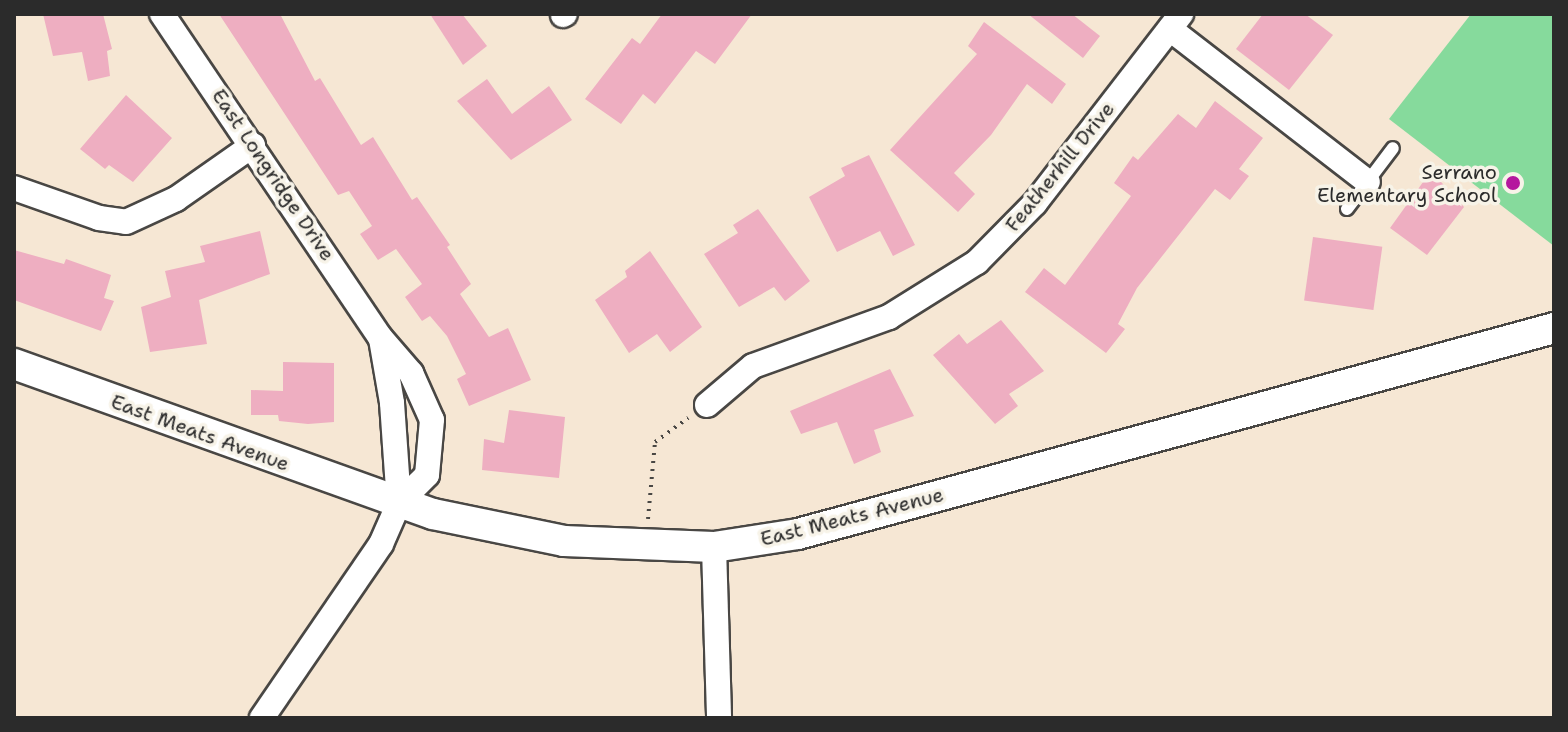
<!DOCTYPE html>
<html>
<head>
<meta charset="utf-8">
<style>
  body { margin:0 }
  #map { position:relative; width:1568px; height:732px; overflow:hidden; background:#f6e7d4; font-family:"Shantell Sans",sans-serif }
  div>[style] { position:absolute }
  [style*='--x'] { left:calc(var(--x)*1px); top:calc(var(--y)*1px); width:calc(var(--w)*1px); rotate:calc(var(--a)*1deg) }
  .green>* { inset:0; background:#86da9c }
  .building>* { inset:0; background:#eeaec1; transform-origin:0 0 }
  .path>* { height:4px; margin-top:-2px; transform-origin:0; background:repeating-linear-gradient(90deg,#494744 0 2px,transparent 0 8px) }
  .roads { filter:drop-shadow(2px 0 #494744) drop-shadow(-2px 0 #494744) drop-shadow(0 2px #494744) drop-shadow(0 -2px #494744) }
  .service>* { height:12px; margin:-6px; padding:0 6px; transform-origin:6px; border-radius:6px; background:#fff }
  .minor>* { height:24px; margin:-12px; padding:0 12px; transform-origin:12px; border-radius:12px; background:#fff }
  .tertiary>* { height:30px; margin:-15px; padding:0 15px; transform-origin:15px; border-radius:15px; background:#fff }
  .dots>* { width:22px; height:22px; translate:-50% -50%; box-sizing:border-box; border:4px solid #f7f3e8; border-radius:50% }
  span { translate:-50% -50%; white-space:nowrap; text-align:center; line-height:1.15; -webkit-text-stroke:7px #f7f3e8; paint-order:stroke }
  .street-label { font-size:20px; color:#2b2b2b }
  .poi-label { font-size:20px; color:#2b2b2b }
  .right { translate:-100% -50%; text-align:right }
  .frame { position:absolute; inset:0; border:16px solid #2b2b2b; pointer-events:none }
</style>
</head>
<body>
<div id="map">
  <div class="green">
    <i style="clip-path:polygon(1471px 14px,1554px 14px,1554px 246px,1389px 119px)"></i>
  </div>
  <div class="building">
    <i style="clip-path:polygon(43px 14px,103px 14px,112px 49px,107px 51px,110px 76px,88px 81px,82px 52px,53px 56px)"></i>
    <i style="clip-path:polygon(219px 14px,280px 14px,315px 81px,320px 78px,361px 145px,373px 137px,412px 200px,417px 197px,450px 245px,447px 247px,471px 284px,460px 294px,489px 337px,508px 328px,531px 380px,469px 406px,457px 379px,466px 374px,447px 336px,430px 316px,422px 321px,405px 297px,422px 284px,396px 249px,378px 260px,360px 234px,372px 226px,349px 191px,338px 195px)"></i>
    <i style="clip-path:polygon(430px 14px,462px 14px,487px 46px,463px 65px)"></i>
    <i style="clip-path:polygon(662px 14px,752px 14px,715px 64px,696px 51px,655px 104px,643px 94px,621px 124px,585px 99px,632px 38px,640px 44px)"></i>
    <i style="clip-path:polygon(1028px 14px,1072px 14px,1100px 36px,1083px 58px)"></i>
    <i style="clip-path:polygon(1263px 14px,1305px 14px,1333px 35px,1289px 90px,1236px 49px)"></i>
    <i style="clip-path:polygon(984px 22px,1066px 84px,1052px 104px,1027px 84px,991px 135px,954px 173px,975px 194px,958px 212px,890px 150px,977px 54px,968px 46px)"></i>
    <i style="clip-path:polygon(487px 79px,512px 114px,549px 86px,572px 120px,511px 160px,457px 101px)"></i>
    <i style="clip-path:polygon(126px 95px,172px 138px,133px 182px,109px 165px,105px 169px,80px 149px)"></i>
    <i style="clip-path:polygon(1215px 101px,1263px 138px,1239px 169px,1249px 176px,1230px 200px,1215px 189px,1137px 288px,1118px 324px,1125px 329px,1106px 353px,1025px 292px,1044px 268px,1065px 285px,1131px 196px,1114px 183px,1133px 156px,1138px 160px,1178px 114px,1196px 128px)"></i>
    <i style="clip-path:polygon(869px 155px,915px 245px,893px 256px,880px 231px,837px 252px,809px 197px,845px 176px,841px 168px)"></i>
    <i style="clip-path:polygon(1431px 171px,1464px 207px,1427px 255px,1390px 228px)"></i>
    <i style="clip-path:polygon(758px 209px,810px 281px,785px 301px,774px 287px,739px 307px,704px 254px,738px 233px,733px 225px)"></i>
    <i style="clip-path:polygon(260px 231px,270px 274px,199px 300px,207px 344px,150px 352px,141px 307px,171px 297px,165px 271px,205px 262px,200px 246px)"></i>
    <i style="left:1313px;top:237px;width:70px;height:64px;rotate:8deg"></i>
    <i style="clip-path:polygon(14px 250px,64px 264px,66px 259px,111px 275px,104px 298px,114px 301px,101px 331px,14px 300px)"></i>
    <i style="clip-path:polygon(650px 251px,702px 327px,670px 352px,657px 334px,629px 353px,595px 300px,627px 277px,625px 271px)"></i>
    <i style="clip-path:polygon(1001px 320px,1044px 371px,1009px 394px,1018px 406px,995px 424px,933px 355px,959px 334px,967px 344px)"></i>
    <i style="clip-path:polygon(283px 362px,334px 363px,334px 422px,308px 424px,279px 421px,278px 415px,251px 415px,251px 390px,283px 391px)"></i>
    <i style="clip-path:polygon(890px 369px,914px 416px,874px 430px,881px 452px,854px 464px,837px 422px,801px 434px,790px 411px)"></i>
    <i style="clip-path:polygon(509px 410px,565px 417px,559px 478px,482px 470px,484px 439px,504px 443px)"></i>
  </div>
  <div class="path">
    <i style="--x:648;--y:519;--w:77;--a:-84.8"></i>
    <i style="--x:655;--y:442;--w:41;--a:-36"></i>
  </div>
  <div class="roads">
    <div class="service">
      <i style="--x:1347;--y:209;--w:76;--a:-53"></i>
    </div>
    <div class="minor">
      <i style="--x:162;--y:14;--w:390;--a:56"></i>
      <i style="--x:380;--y:337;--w:48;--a:49.3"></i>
      <i style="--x:411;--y:373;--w:51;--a:65.9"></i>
      <i style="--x:432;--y:420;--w:55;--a:95.2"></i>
      <i style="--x:427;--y:475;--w:40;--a:135"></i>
      <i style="--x:399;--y:503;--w:45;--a:113.7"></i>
      <i style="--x:381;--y:544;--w:211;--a:124.4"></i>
      <i style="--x:563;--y:15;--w:2;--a:-27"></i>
      <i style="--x:1170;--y:29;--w:250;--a:37.7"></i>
      <i style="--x:14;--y:188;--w:90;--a:19.4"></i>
      <i style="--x:99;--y:218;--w:27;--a:8"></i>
      <i style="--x:126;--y:222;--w:55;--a:-24.7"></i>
      <i style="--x:176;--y:199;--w:94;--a:-35"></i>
      <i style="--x:381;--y:339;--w:65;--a:80.2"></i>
      <i style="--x:392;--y:403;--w:100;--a:86"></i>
      <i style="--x:707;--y:405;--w:60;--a:-40.3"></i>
      <i style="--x:753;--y:366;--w:145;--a:-19.8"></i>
      <i style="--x:889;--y:317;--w:104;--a:-32"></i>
      <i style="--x:977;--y:262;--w:83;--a:-45.5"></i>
      <i style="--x:1035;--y:203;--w:239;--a:-52.3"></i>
      <i style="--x:714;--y:547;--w:171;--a:88.3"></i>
    </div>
    <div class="tertiary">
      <i style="--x:14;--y:364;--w:445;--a:19.7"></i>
      <i style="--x:433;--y:514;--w:134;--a:11.6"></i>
      <i style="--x:564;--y:541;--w:150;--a:2.3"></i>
      <i style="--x:714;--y:547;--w:85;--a:-8.8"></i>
      <i style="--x:798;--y:534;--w:784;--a:-15.24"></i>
    </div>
  </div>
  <div class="dots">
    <i style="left:1513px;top:183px;background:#b5179e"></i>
  </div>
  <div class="street-label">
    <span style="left:1060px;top:167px;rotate:-51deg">Featherhill Drive</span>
    <span style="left:273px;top:175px;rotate:56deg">East Longridge Drive</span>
    <span style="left:200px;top:433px;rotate:20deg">East Meats Avenue</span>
    <span style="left:852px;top:517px;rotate:-14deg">East Meats Avenue</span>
  </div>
  <div class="poi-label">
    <span class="right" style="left:1497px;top:184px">Serrano<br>Elementary School</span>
  </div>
  <div class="frame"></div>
</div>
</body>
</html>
